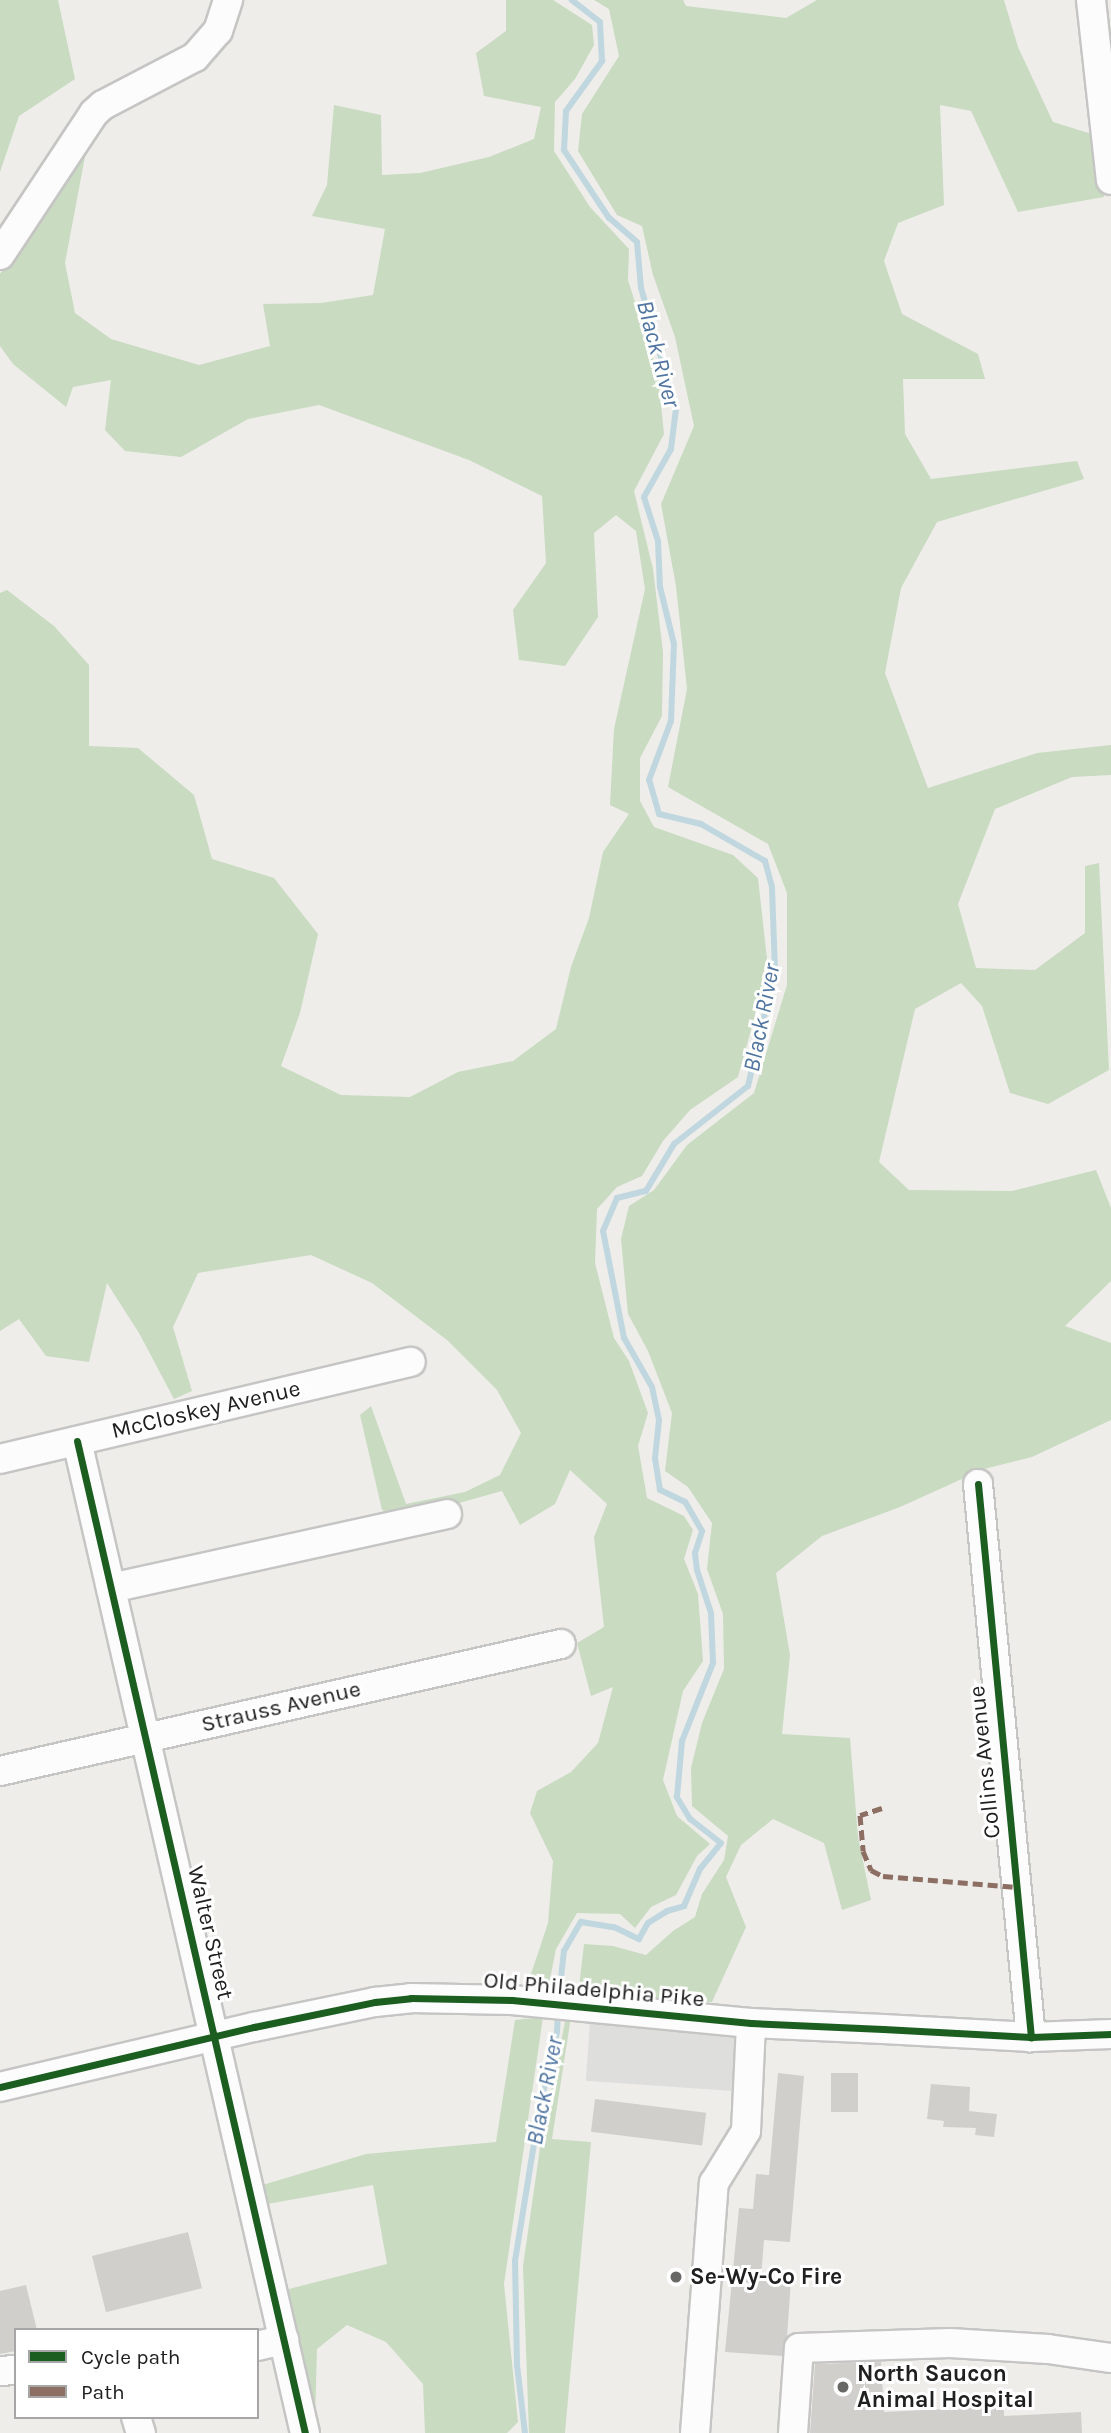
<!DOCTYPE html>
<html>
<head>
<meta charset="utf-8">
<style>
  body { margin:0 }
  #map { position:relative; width:1111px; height:2433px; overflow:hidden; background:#eeedea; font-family:Karla,sans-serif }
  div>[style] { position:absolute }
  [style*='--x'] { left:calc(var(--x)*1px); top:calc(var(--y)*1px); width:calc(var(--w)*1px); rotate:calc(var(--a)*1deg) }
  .forest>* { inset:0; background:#c9dbc1 }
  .parking>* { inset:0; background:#dededc; transform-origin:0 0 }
  .stream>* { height:6px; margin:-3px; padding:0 3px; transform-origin:3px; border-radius:3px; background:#c0d7df }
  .building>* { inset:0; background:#d1cfcc; transform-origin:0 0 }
  .roads { filter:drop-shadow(2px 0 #c5c5c4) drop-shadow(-2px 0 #c5c5c4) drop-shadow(0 2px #c5c5c4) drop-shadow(0 -2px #c5c5c4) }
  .minor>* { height:28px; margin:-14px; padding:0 14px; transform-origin:14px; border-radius:14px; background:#fcfcfc }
  .quiet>* { height:5px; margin-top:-2.5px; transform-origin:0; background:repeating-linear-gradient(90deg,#8d6e63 0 10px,transparent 0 15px) }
  .cycleway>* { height:7px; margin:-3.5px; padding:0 3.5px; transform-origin:3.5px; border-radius:3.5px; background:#1b5e20 }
  .dots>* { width:19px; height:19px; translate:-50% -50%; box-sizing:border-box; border:4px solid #fff; border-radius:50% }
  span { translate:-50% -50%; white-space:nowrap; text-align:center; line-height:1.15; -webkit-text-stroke:6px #fff; paint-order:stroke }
  .street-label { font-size:23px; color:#202020 }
  .poi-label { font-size:23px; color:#202020; font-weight:700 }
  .left { translate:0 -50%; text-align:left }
  .water-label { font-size:24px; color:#5175a1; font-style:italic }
  .legend { position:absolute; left:14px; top:2328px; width:245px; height:91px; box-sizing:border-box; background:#fff; border:2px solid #a6a6a6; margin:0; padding:9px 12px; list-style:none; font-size:21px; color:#202020 }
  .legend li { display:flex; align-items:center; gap:14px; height:35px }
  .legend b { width:35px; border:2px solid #a6a6a6 }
</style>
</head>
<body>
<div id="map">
  <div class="forest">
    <i style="clip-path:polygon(0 0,58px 0,75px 79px,19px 116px,0 172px)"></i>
    <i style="clip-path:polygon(506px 0,553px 0,592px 25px,594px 45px,575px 79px,555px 102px,554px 151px,590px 207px,629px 249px,628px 280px,658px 375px,664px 434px,634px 491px,653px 569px,663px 652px,662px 716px,640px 758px,640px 801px,654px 827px,733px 855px,758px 878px,768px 968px,738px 1077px,690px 1110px,663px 1141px,642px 1176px,617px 1187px,597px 1209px,595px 1263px,614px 1338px,629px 1361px,648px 1413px,638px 1446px,647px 1498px,684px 1516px,693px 1530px,684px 1559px,698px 1594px,703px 1661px,683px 1691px,663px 1780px,677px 1816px,710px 1844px,697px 1856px,676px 1895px,651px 1907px,635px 1928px,620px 1914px,577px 1913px,556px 1949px,548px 1989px,527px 1986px,548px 1923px,553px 1861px,530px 1813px,537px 1791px,571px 1772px,598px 1743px,613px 1687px,591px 1696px,577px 1643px,604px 1627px,594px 1537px,607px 1504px,570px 1470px,555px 1504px,520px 1525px,502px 1491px,416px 1515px,397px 1515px,382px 1510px,360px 1415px,371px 1406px,406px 1504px,465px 1492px,500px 1475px,521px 1433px,497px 1390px,447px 1340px,372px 1283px,311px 1255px,198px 1273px,173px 1327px,192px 1391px,174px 1399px,139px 1333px,107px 1283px,89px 1362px,46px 1356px,19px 1319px,0 1331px,0 593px,7px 590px,54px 626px,89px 665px,89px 746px,138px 748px,194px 795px,212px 859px,274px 878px,318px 934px,300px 1013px,281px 1066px,341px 1095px,410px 1097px,458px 1072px,513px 1061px,556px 1029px,571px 967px,589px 918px,603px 852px,629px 814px,610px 805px,614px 729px,645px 589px,636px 531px,616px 515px,594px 533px,598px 617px,565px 666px,519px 660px,513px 610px,546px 563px,542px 496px,469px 460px,319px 405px,248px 419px,181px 457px,125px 451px,105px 430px,111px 380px,73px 387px,66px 407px,13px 364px,0 346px,0 274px,90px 130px,65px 263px,75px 313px,111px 339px,199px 365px,270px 346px,263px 304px,321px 303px,373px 295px,385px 229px,312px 216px,327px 185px,334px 105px,381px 115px,382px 175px,420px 173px,489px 157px,534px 139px,541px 107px,484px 96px,476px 53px,506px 31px)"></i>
    <i style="clip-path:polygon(594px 0,683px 0,686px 6px,786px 18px,817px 0,1004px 0,1018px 47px,1053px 122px,1095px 135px,1104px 197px,1018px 212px,971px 111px,940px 105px,944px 205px,898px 223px,884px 261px,902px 314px,978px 354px,985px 379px,903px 379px,905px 434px,931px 479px,1077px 461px,1084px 479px,937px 522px,901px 588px,885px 673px,928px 788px,1037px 753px,1111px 745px,1111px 775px,1072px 777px,995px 809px,958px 904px,976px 968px,1035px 970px,1085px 933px,1085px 866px,1099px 863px,1109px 1070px,1048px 1104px,1010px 1093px,982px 1006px,961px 983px,915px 1009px,879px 1162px,909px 1190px,1012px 1191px,1096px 1170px,1111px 1208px,1111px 1281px,1065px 1326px,1111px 1343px,1111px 1420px,1032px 1457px,984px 1469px,900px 1507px,822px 1536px,776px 1573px,790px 1655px,782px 1734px,850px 1738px,858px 1837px,871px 1900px,842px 1910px,824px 1843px,773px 1819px,741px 1845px,726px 1877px,746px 1927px,712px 2002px,578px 1996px,584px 1944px,613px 1946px,646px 1955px,673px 1931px,695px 1917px,702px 1894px,724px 1860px,728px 1836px,692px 1806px,691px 1768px,702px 1723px,724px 1669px,723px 1614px,707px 1569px,712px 1523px,688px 1487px,665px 1471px,672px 1413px,648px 1351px,628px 1314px,621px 1239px,629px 1206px,654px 1190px,687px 1145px,754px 1093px,787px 985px,787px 893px,768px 844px,668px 787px,687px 689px,676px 586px,661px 504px,694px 426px,675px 337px,653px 275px,642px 226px,617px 215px,578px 151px,582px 114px,619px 56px,609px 9px)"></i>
    <i style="clip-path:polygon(543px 2017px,504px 2284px,518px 2422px,507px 2433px,425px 2433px,423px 2384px,386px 2342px,347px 2325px,317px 2349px,315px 2420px,285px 2290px,387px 2264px,373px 2185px,262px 2205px,256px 2187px,366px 2154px,496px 2142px,515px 2020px)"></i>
    <i style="clip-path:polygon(566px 2017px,571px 2017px,552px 2139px,591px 2142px,565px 2433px,529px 2433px,523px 2266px,540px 2148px)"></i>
  </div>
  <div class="parking">
    <i style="left:590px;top:2021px;width:147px;height:60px;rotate:4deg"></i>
  </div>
  <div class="stream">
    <i style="--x:559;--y:1996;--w:45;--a:-83.7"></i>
    <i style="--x:564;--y:1951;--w:34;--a:-60"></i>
    <i style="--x:581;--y:1922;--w:33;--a:9"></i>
    <i style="--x:614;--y:1927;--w:28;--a:26"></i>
    <i style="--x:639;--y:1939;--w:18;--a:-61"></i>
    <i style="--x:648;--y:1923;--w:22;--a:-32"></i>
    <i style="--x:667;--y:1911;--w:18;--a:-16"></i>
    <i style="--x:684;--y:1906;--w:40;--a:-66.6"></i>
    <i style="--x:700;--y:1869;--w:33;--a:-51"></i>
    <i style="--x:721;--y:1843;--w:39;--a:-142"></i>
    <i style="--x:690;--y:1819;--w:26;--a:-121"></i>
    <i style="--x:677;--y:1797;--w:56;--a:-84.9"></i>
    <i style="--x:682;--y:1741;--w:84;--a:-68.3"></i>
    <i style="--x:713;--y:1663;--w:50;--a:-92.3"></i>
    <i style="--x:711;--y:1613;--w:45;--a:-108"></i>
    <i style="--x:697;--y:1570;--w:17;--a:-97"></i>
    <i style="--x:695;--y:1553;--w:23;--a:-72"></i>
    <i style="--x:702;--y:1531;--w:34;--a:-120"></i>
    <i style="--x:685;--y:1502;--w:28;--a:-154"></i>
    <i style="--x:660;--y:1490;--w:32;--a:-99"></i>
    <i style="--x:655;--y:1458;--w:38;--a:-84"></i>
    <i style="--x:659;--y:1420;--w:34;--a:-102"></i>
    <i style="--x:652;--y:1387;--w:56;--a:-119.7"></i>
    <i style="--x:624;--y:1338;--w:109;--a:-101.1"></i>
    <i style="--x:603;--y:1231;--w:36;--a:-67"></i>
    <i style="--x:617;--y:1198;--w:30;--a:-14"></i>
    <i style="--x:646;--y:1191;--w:55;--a:-59.2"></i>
    <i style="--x:674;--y:1144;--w:94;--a:-38.1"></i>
    <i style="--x:748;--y:1086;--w:119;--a:-76.9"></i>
    <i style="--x:775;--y:970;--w:83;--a:-92.1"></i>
    <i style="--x:772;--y:887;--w:27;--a:-105"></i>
    <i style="--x:765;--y:861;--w:74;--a:-150"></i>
    <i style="--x:701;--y:824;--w:43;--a:-166.6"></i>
    <i style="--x:659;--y:814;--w:35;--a:-106"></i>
    <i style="--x:649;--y:780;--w:63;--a:-69.6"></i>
    <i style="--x:671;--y:721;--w:77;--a:-87.8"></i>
    <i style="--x:674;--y:644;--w:59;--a:-103.8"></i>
    <i style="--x:660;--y:587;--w:46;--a:-92.5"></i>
    <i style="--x:658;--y:541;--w:46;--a:-107.7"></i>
    <i style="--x:644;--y:497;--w:55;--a:-60.6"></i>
    <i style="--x:671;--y:449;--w:39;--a:-83"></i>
    <i style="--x:676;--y:410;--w:127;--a:-106"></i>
    <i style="--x:641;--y:288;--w:46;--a:-95"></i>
    <i style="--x:637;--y:242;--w:37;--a:-139"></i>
    <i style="--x:609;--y:218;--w:82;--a:-123.5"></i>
    <i style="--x:564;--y:150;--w:39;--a:-87"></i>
    <i style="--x:566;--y:111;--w:62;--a:-54.2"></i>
    <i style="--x:602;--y:61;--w:39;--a:-93"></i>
    <i style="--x:600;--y:22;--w:36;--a:-142"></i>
    <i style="--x:525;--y:2433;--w:68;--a:-96.7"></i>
    <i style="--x:517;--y:2365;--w:104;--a:-91.1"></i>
    <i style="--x:515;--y:2261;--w:157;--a:-80.8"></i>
    <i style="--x:540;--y:2106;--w:76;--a:-77.1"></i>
    <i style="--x:557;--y:2032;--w:21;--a:-87"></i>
  </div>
  <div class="building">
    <i style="clip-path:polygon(778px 2073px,804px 2076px,790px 2242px,764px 2240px,761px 2278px,791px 2280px,787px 2337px,782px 2356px,725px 2352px,739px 2208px,753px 2209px,756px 2174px,769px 2175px)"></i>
    <i style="left:831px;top:2073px;width:27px;height:39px"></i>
    <i style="clip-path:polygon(931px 2084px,970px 2087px,969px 2111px,997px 2114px,994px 2137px,975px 2135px,976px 2128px,943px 2127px,944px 2121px,927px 2119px)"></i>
    <i style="left:595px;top:2099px;width:112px;height:33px;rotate:7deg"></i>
    <i style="left:188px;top:2232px;width:58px;height:99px;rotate:76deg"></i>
    <i style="clip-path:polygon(26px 2285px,37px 2330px,16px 2330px,16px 2351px,0 2354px,0 2291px)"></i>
    <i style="clip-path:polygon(881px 2362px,884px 2412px,1004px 2406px,1004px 2416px,1081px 2412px,1082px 2433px,810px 2433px,815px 2364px)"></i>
  </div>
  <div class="roads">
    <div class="minor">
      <i style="--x:1091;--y:0;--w:181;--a:83.7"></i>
      <i style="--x:0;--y:255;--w:170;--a:-56.5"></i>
      <i style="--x:94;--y:113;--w:12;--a:-42"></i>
      <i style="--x:103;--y:105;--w:104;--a:-27.6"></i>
      <i style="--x:195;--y:57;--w:35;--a:-49"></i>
      <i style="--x:218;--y:31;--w:33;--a:-72"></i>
      <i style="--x:77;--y:1441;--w:1018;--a:77.06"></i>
      <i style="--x:0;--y:1459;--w:422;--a:-13.3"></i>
      <i style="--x:978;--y:1484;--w:556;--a:84.53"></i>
      <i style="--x:111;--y:1588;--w:344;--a:-12.4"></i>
      <i style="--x:0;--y:1771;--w:575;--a:-12.76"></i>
      <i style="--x:0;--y:2087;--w:261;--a:-13.3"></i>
      <i style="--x:254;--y:2027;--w:124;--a:-11.7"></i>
      <i style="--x:375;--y:2002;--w:36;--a:-6"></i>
      <i style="--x:411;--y:1998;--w:101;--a:1.1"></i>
      <i style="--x:512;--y:2000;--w:240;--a:5.5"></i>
      <i style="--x:751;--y:2023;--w:132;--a:2.6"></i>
      <i style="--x:883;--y:2029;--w:148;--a:3.1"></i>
      <i style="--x:1031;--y:2037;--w:80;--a:-2.1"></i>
      <i style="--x:257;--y:2346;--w:28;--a:-13"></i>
      <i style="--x:0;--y:2371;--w:16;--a:-4"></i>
      <i style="--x:136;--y:2417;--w:17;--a:73"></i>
      <i style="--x:695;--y:2433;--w:251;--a:-85.7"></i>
      <i style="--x:714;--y:2183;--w:61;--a:-58.4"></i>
      <i style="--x:746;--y:2131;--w:108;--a:-87.3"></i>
      <i style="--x:793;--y:2433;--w:85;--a:-86"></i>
      <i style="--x:799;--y:2348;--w:151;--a:-1.9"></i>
      <i style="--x:950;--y:2343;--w:98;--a:3.5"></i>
      <i style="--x:1048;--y:2349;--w:64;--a:8.1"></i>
    </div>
  </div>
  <div class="quiet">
    <i style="--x:882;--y:1808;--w:23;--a:162"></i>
    <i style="--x:860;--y:1815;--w:36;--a:85"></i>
    <i style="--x:863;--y:1851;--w:21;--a:67"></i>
    <i style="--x:871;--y:1870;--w:13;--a:27"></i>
    <i style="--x:883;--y:1876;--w:134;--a:4.7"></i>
  </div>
  <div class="cycleway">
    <i style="--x:77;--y:1441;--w:1018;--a:77.06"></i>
    <i style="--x:978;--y:1484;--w:556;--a:84.53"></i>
    <i style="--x:0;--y:2087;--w:261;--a:-13.3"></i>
    <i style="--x:254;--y:2027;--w:124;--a:-11.7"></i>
    <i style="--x:375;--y:2002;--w:36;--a:-6"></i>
    <i style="--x:411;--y:1998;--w:101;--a:1.1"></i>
    <i style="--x:512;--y:2000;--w:240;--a:5.5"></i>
    <i style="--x:751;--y:2023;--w:132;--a:2.6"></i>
    <i style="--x:883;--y:2029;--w:148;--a:3.1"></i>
    <i style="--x:1031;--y:2037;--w:80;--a:-2.1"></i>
  </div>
  <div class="dots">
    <i style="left:676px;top:2277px;background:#686867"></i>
    <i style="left:843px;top:2387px;background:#686867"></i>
  </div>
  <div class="street-label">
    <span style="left:206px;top:1410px;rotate:-13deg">McCloskey Avenue</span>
    <span style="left:281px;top:1707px;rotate:-13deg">Strauss Avenue</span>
    <span style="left:985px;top:1762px;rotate:-96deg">Collins Avenue</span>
    <span style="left:210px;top:1933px;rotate:77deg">Walter Street</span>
    <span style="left:594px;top:1990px;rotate:5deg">Old Philadelphia Pike</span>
  </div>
  <div class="poi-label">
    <span class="left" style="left:690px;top:2277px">Se-Wy-Co Fire</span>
    <span class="left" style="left:857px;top:2387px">North Saucon<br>Animal Hospital</span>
  </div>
  <div class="water-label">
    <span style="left:658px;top:354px;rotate:75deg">Black River</span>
    <span style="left:762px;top:1018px;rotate:-79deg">Black River</span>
    <span style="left:545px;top:2091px;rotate:-79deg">Black River</span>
  </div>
  <ul class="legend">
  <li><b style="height:9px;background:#1b5e20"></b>Cycle path</li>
  <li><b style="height:9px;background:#8d6e63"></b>Path</li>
  </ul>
</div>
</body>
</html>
